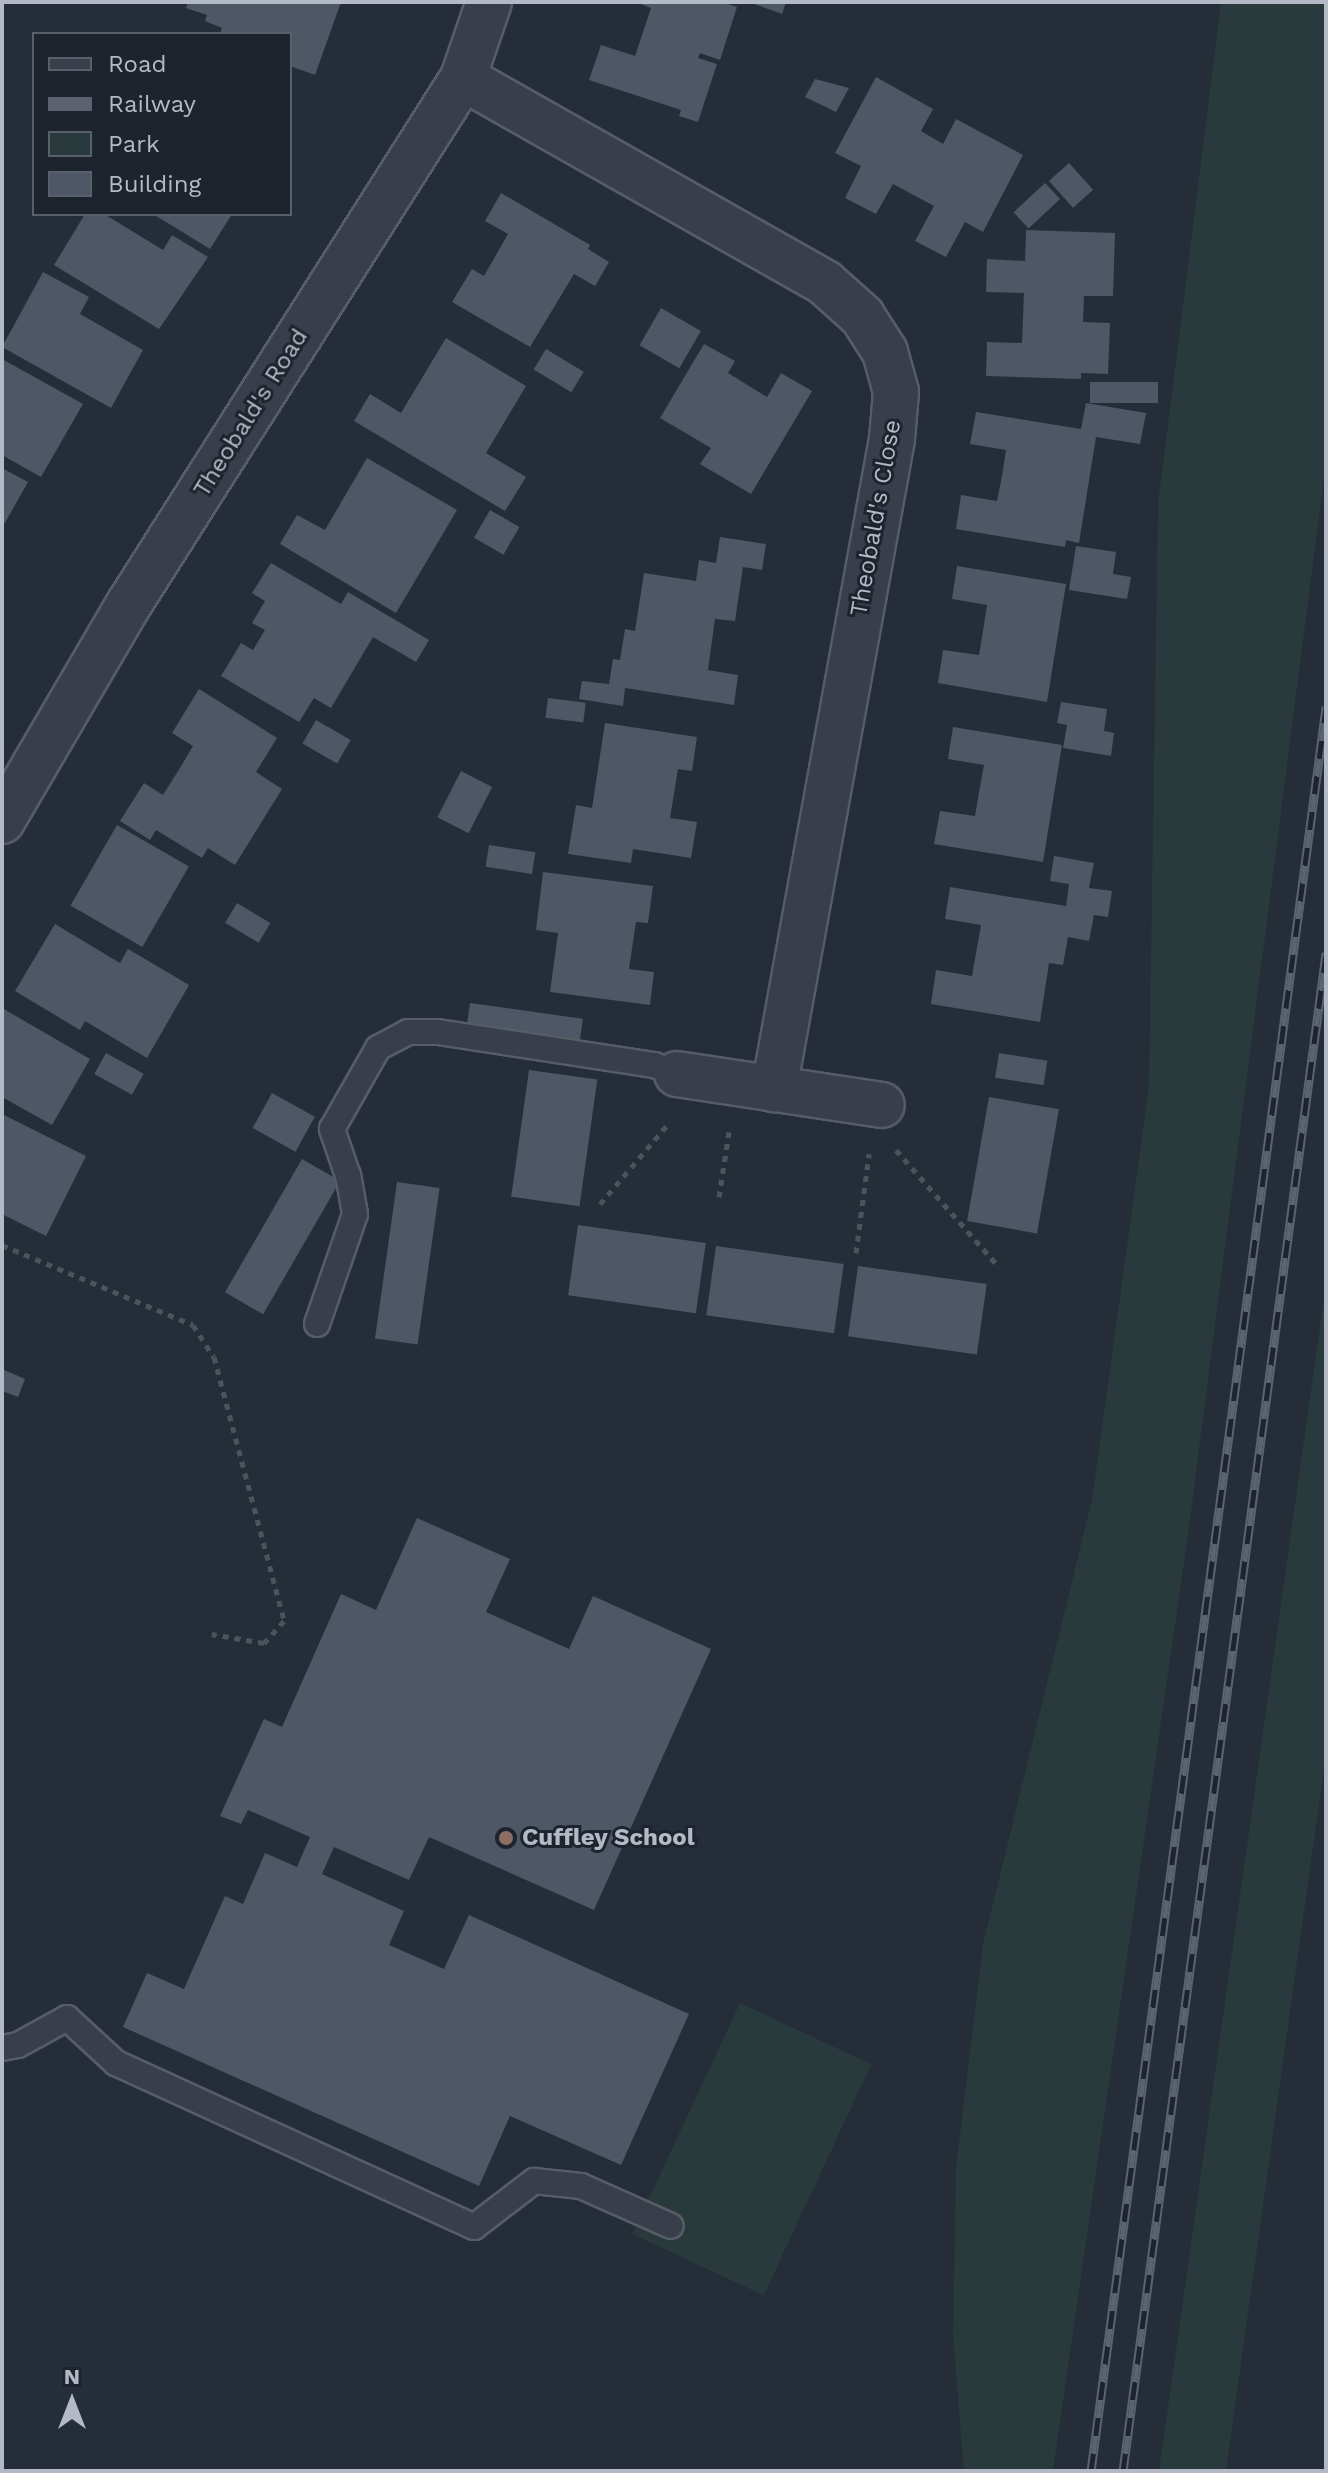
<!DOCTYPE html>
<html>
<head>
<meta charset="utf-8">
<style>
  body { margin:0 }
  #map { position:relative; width:1328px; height:2473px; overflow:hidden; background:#252d39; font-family:"Work Sans",sans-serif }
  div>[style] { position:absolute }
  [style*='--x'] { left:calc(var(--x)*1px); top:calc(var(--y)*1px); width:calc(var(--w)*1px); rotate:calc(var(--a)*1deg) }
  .green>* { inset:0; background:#283a3b; transform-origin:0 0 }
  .building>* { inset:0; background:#4e5765; transform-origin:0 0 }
  .path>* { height:5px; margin-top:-2.5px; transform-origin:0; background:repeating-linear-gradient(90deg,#475759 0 6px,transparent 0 12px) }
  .roads { filter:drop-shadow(2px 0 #575d67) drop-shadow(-2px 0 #575d67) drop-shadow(0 2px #575d67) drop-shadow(0 -2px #575d67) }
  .service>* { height:24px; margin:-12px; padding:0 12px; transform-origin:12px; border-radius:12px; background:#383f4a }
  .minor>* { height:44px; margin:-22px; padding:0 22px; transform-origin:22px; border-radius:22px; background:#383f4a }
  .rail>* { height:9px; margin-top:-4.5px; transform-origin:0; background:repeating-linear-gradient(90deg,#1e242e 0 18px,#5b6370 0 36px); box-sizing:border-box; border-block:2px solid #5b6370 }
  .dots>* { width:22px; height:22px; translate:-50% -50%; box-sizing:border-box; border:4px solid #1e242e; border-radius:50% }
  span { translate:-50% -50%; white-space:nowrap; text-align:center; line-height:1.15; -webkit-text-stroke:6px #1e242e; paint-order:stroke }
  .street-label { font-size:24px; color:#b4bac5 }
  .poi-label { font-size:24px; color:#b4bac5; font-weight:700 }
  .left { translate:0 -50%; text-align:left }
  .frame { position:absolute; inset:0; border:4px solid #b4bac5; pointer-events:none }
  .legend { position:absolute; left:32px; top:32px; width:260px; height:184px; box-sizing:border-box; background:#1e242e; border:2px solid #5a606a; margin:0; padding:10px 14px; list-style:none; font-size:24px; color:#b4bac5 }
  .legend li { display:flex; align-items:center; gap:16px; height:40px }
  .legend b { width:40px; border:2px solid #5a606a }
  .north { position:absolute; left:32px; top:2361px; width:80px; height:80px; -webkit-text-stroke:6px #1e242e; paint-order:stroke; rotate:0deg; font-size:22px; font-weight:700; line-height:32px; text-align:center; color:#b4bac5 }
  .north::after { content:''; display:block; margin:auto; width:28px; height:36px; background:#b4bac5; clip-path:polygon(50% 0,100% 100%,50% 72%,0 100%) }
</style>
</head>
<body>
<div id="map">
  <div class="green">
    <i style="clip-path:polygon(1221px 2px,1326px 2px,1326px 462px,1188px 1535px,1053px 2471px,964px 2471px,953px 2336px,956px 2168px,983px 1944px,1092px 1500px,1149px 1086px,1158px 504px)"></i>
    <i style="clip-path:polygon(1326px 1284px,1326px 1754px,1226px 2471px,1159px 2471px)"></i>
    <i style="left:740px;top:2003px;width:145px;height:255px;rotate:25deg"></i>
  </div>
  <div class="building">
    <i style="clip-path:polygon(188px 2px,341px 2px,315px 75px,290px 66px,290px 34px,220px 34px,222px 28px,205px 21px,207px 15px,186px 8px)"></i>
    <i style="clip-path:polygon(636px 2px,722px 2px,737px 7px,720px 60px,700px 53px,698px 58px,717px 64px,698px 122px,679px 116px,681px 110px,589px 80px,601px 45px,635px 56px,651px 8px)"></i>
    <i style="clip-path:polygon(749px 2px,786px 2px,782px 14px)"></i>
    <i style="clip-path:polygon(876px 77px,933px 109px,921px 131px,943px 144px,956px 119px,1023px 155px,983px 232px,965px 222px,946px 257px,915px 241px,934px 206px,893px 184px,876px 214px,845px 198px,861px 166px,835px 153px)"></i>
    <i style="clip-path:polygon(815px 79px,849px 88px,836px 112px,805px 97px)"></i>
    <i style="left:1069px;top:163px;width:36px;height:27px;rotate:48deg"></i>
    <i style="left:1045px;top:183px;width:22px;height:43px;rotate:47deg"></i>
    <i style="clip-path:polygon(501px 193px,590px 245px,588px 249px,609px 262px,595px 286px,574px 274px,530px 347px,452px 302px,472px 269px,484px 276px,508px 234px,485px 221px)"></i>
    <i style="clip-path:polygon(85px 214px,104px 214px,163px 250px,172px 235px,208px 257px,159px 329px,54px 265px)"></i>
    <i style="clip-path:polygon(153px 214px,232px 214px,210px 249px)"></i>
    <i style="clip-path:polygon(1026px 230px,1115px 233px,1113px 296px,1084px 296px,1083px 322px,1110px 323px,1108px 374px,1081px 373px,1081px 379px,986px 376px,987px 342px,1022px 343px,1024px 293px,986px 292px,987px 259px,1025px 261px)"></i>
    <i style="clip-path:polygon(43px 272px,89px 297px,80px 314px,143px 350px,111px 408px,2px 347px)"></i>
    <i style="left:661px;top:308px;width:46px;height:43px;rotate:30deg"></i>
    <i style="clip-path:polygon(446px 338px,526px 386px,486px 453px,526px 477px,505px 511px,354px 421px,370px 394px,401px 413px)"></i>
    <i style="clip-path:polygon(704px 344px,735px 361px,728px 373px,767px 397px,781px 373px,812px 391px,751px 494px,700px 464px,711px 448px,660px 418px)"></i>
    <i style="left:546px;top:349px;width:44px;height:24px;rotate:31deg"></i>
    <i style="clip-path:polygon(2px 359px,83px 404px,41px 477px,2px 455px)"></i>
    <i style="left:1090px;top:382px;width:68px;height:21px"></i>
    <i style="clip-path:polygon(1086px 403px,1146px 413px,1140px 444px,1096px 437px,1079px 543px,1066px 540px,1065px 547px,956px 529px,961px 495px,997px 501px,1002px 476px,1006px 450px,970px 444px,976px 412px,1081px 429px)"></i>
    <i style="clip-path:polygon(367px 458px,457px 510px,396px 613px,280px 544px,297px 515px,325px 530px)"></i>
    <i style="clip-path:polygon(2px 468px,28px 482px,2px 528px)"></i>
    <i style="left:490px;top:510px;width:34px;height:32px;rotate:30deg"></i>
    <i style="clip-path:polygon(720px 537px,766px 544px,762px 570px,743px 567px,735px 621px,715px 619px,708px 670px,738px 675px,734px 705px,625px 688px,623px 706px,579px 699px,582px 681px,609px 684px,613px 659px,620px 660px,625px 629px,635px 631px,644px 573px,696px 581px,699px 560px,716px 563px)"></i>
    <i style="clip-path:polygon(1076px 546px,1116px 552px,1113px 574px,1131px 577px,1127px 599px,1069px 590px)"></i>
    <i style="clip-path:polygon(271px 563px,341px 604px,348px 592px,429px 640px,416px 662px,373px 637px,331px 708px,314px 698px,299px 722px,221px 676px,241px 643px,253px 650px,265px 630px,252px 623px,265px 601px,252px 593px)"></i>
    <i style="clip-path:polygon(957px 566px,1066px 584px,1047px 702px,938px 683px,943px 650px,979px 655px,983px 631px,987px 605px,952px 599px)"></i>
    <i style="clip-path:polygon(199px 689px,277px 738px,256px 772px,282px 789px,235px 865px,208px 848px,202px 858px,156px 830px,150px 840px,120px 821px,144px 783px,163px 795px,183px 763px,193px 746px,172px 733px)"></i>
    <i style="left:548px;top:698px;width:38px;height:20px;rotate:7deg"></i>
    <i style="clip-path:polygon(1061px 702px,1107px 709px,1104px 731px,1114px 733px,1111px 756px,1063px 748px,1067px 725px,1057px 723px)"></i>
    <i style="left:316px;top:720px;width:40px;height:27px;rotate:30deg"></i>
    <i style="clip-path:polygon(605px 723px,697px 737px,692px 771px,678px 769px,670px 818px,697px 822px,691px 858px,633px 849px,631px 863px,568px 854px,576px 805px,592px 808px)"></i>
    <i style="clip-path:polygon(953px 727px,1062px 745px,1043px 862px,934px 844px,940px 811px,975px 816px,979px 792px,984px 765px,948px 759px)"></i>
    <i style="left:461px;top:771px;width:35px;height:52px;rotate:27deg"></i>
    <i style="left:117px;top:825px;width:83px;height:93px;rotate:30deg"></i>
    <i style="left:489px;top:845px;width:47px;height:22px;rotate:9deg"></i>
    <i style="clip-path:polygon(1054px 856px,1094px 863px,1089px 888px,1112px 891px,1108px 917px,1094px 915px,1089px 941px,1068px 937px,1063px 965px,1049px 963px,1040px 1022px,931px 1004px,936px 970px,972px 976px,981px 925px,945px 919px,950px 887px,1066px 906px,1069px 884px,1050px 881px)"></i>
    <i style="clip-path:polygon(543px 872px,653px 886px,648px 923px,636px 922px,629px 969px,654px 972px,650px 1005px,550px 992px,558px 933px,536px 930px)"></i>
    <i style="left:237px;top:903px;width:39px;height:23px;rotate:31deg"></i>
    <i style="clip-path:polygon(55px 924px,120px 963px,128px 949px,189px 985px,147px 1058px,85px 1021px,80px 1030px,15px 991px)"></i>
    <i style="left:470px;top:1003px;width:114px;height:21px;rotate:8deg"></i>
    <i style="clip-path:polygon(2px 1008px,90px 1059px,52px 1125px,2px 1097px)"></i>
    <i style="left:106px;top:1053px;width:43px;height:24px;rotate:29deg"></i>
    <i style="left:999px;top:1053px;width:49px;height:25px;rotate:9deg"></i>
    <i style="left:529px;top:1070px;width:69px;height:128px;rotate:8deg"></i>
    <i style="left:272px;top:1093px;width:49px;height:40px;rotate:29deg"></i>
    <i style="left:989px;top:1097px;width:71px;height:126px;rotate:10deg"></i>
    <i style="clip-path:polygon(2px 1114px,86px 1156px,46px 1236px,2px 1214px)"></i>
    <i style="left:302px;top:1159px;width:44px;height:154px;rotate:30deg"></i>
    <i style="left:397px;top:1182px;width:43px;height:158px;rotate:8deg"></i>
    <i style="left:578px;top:1225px;width:129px;height:71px;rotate:8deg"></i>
    <i style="left:716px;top:1246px;width:129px;height:70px;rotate:8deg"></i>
    <i style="left:858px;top:1266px;width:130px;height:71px;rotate:8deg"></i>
    <i style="clip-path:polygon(2px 1369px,25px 1379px,18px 1397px,2px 1391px)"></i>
    <i style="clip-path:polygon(417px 1518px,510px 1559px,486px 1612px,569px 1649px,593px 1596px,711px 1649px,594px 1910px,429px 1837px,409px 1880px,334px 1847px,322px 1874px,404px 1911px,389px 1945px,444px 1969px,469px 1915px,689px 2014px,621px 2165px,510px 2116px,479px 2186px,123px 2027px,147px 1973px,184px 1989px,225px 1896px,243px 1904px,265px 1853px,297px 1867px,310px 1837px,248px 1810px,241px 1824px,220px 1816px,264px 1719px,282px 1727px,341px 1594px,376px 1610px)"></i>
  </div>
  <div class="path">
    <i style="--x:896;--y:1150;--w:156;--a:48.6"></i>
    <i style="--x:719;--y:1197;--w:66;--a:-81.3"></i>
    <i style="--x:600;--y:1204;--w:106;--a:-49.6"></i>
    <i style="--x:2;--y:1245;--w:207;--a:22.7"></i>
    <i style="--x:193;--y:1325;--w:38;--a:57"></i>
    <i style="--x:214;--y:1357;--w:273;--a:75.1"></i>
    <i style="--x:284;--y:1621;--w:30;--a:132"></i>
    <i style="--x:264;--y:1643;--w:53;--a:-170.2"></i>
    <i style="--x:856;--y:1253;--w:100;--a:-82.5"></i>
  </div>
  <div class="roads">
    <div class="service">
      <i style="--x:317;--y:1324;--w:116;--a:-70.9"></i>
      <i style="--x:355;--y:1214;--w:39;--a:-100"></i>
      <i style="--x:348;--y:1176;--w:50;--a:-108.8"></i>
      <i style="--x:332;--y:1129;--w:93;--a:-60.4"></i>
      <i style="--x:378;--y:1048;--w:34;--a:-28"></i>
      <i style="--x:408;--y:1032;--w:30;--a:0"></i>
      <i style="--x:438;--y:1032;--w:219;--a:8.7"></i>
      <i style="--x:654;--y:1065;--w:25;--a:21"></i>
      <i style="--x:2;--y:2048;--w:16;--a:-11"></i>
      <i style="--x:18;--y:2045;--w:56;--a:-28.9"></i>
      <i style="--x:67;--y:2018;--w:67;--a:42.6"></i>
      <i style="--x:116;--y:2063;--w:394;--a:24.6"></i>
      <i style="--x:474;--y:2227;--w:76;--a:-37.5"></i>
      <i style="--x:534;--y:2181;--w:47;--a:6.1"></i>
      <i style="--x:581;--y:2186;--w:98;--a:24"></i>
    </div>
    <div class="minor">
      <i style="--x:463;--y:78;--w:416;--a:29.5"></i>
      <i style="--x:825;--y:283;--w:50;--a:41.7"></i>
      <i style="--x:862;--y:316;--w:43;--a:57.4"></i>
      <i style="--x:885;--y:352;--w:41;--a:74.6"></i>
      <i style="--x:896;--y:392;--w:47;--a:94.9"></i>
      <i style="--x:892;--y:439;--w:661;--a:100.29"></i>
      <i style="--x:2;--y:821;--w:251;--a:-59.7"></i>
      <i style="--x:129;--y:604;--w:623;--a:-57.59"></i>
      <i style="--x:463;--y:78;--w:80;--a:-71.1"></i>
      <i style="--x:677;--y:1074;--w:207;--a:8.6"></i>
    </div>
  </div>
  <div class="rail">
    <i style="--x:1091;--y:2471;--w:1780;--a:-82.41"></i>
    <i style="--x:1123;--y:2471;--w:1532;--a:-82.38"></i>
  </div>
  <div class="dots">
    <i style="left:506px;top:1838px;background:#8d6e63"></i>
  </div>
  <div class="street-label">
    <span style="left:251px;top:413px;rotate:-58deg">Theobald's Road</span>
    <span style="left:876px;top:518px;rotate:-80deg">Theobald's Close</span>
  </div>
  <div class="poi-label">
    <span class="left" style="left:522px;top:1838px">Cuffley School</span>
  </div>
  <div class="frame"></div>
  <ul class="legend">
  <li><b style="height:10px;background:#383f4a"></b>Road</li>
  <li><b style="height:10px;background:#5b6370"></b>Railway</li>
  <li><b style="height:22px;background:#283a3b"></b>Park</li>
  <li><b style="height:22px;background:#4e5765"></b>Building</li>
  </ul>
  <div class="north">N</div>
</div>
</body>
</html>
